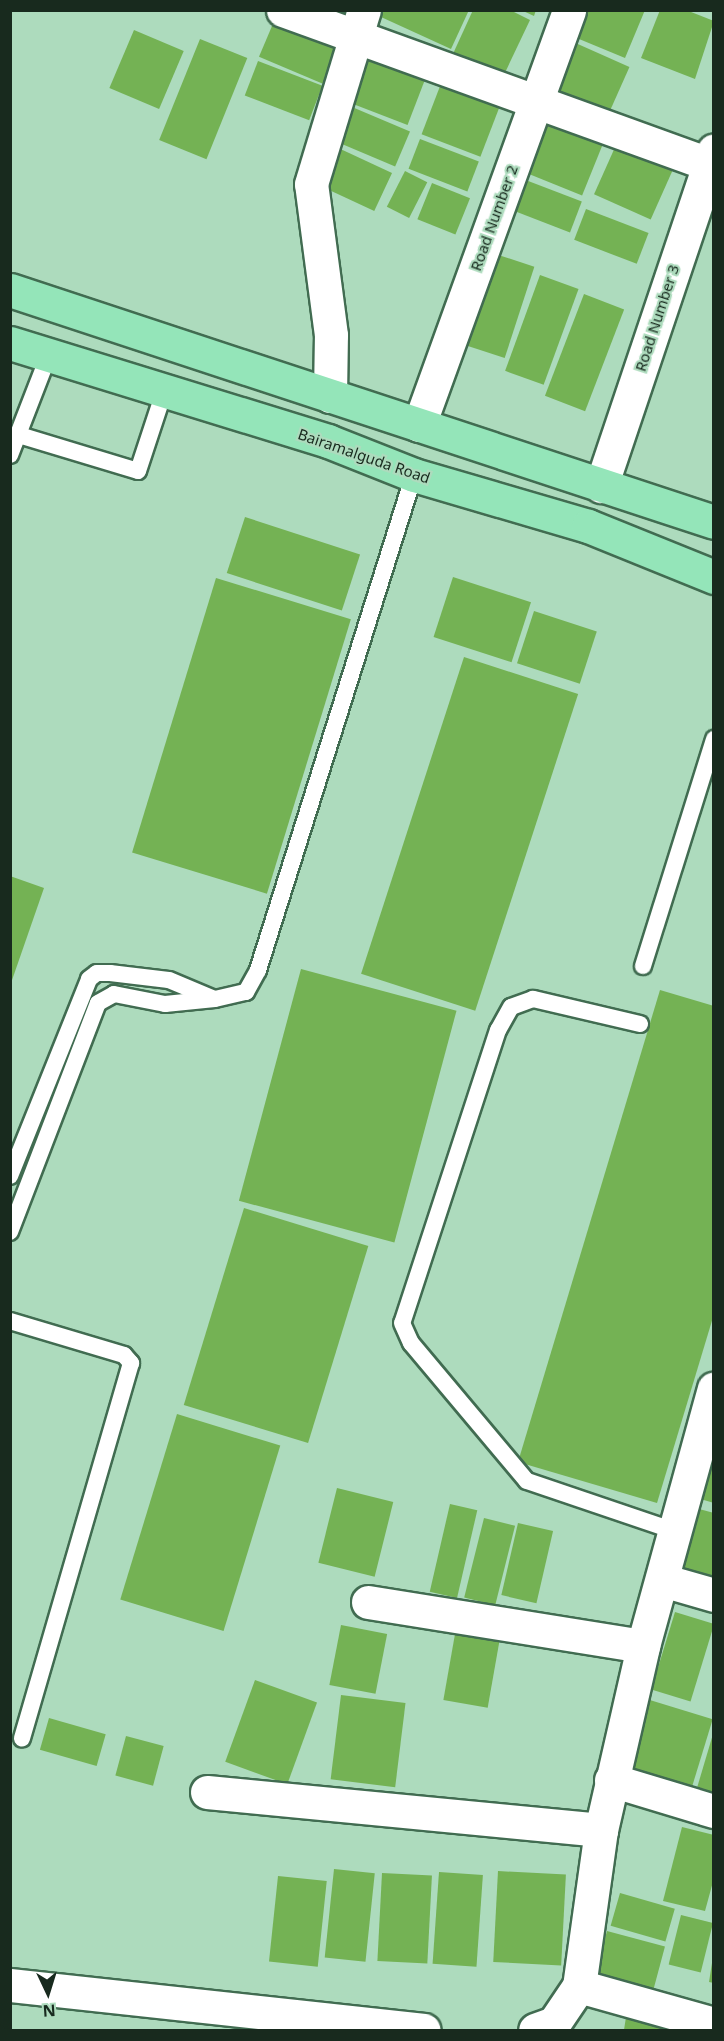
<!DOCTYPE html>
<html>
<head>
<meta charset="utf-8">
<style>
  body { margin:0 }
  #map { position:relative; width:724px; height:2041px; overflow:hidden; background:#addbbd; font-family:"Noto Sans",sans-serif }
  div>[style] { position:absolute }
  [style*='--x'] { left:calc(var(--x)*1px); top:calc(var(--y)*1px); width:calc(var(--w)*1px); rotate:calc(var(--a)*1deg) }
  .building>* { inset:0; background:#74b254; transform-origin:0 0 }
  .roads { filter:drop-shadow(2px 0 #416c51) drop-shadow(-2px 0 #416c51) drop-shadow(0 2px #416c51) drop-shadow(0 -2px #416c51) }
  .lane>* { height:16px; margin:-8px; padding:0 8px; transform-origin:8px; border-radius:8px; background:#fff }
  .street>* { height:33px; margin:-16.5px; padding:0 16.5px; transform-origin:16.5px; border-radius:16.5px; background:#fff }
  .primary>* { height:33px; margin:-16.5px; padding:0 16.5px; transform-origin:16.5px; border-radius:16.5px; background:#94e5b9 }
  span { translate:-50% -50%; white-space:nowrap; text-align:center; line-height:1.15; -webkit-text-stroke:4.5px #addbbd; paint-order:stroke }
  .street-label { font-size:15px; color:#182a1e }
  .frame { position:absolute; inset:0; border:12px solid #182a1e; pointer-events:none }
  .north { position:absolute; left:18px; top:1963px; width:60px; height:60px; -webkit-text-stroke:4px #addbbd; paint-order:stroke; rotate:176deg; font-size:16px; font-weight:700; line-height:24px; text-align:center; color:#182a1e }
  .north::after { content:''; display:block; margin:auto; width:21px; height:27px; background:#182a1e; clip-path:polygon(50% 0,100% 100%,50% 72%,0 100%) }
</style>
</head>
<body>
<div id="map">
  <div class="building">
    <i style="clip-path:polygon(383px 10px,469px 10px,451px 49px,381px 17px)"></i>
    <i style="clip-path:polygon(473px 10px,510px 10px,530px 20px,502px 79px,452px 56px)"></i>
    <i style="clip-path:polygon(521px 10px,536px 10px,534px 16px)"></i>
    <i style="clip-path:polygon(578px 10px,645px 10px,625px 58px,567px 34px)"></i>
    <i style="clip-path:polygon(660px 10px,686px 10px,714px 21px,695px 79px,641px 58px)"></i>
    <i style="left:275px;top:19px;width:70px;height:41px;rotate:23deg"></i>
    <i style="left:134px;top:30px;width:54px;height:63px;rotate:23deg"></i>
    <i style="left:200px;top:39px;width:51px;height:109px;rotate:22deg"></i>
    <i style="left:571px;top:41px;width:64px;height:52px;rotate:24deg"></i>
    <i style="left:366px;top:49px;width:66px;height:56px;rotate:21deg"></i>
    <i style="left:258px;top:61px;width:69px;height:37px;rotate:21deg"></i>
    <i style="left:442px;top:81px;width:63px;height:57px;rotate:21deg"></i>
    <i style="left:352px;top:107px;width:63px;height:38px;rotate:23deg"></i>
    <i style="left:543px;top:116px;width:66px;height:59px;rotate:22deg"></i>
    <i style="left:420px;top:139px;width:63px;height:32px;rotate:21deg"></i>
    <i style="left:616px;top:145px;width:62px;height:54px;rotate:24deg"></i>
    <i style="left:334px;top:146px;width:64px;height:42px;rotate:25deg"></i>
    <i style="left:405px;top:171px;width:25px;height:40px;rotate:27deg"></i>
    <i style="left:523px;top:179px;width:63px;height:33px;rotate:21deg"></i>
    <i style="left:432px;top:183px;width:41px;height:39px;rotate:22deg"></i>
    <i style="left:586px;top:209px;width:67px;height:33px;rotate:21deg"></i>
    <i style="left:483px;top:250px;width:54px;height:96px;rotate:18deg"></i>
    <i style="left:540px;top:275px;width:41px;height:102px;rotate:20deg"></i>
    <i style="left:584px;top:294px;width:43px;height:109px;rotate:21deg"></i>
    <i style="left:245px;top:517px;width:121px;height:59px;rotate:18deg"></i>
    <i style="left:453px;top:577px;width:82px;height:63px;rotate:18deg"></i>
    <i style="left:216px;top:578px;width:141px;height:287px;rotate:17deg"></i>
    <i style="left:534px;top:611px;width:66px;height:55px;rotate:18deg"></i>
    <i style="left:464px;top:657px;width:120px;height:333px;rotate:18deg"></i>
    <i style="clip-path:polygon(10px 876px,44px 888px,11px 983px,10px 983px)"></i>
    <i style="left:301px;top:969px;width:161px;height:240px;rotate:15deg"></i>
    <i style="clip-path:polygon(660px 990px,714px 1006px,714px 1314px,657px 1503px,518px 1462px)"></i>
    <i style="left:244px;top:1208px;width:130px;height:206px;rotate:17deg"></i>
    <i style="left:177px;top:1414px;width:108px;height:194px;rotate:17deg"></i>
    <i style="clip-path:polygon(714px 1447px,714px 1503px,697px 1498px)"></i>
    <i style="left:337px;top:1488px;width:58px;height:77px;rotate:14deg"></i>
    <i style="left:450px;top:1504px;width:28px;height:90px;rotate:13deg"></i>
    <i style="clip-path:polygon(688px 1506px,714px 1513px,714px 1576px,670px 1564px)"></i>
    <i style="left:484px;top:1518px;width:32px;height:82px;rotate:14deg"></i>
    <i style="left:518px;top:1523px;width:36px;height:74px;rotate:13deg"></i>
    <i style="left:675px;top:1612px;width:41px;height:81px;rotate:17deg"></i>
    <i style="left:341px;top:1625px;width:47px;height:61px;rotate:11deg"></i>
    <i style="left:455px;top:1634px;width:45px;height:67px;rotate:10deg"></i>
    <i style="left:255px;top:1680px;width:66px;height:87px;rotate:20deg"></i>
    <i style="left:341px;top:1695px;width:65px;height:85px;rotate:7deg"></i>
    <i style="left:640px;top:1697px;width:76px;height:77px;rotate:17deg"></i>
    <i style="left:49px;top:1718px;width:59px;height:33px;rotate:16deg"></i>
    <i style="clip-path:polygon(713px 1734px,714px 1734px,714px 1804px,694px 1798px)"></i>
    <i style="left:126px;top:1736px;width:39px;height:41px;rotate:15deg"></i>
    <i style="clip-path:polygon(682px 1827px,714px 1835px,714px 1878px,705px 1911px,663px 1901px)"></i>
    <i style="left:334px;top:1869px;width:41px;height:89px;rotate:6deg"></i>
    <i style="left:498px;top:1871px;width:68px;height:91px;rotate:3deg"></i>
    <i style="left:439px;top:1872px;width:44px;height:92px;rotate:4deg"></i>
    <i style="left:382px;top:1873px;width:50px;height:88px;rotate:3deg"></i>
    <i style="left:278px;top:1876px;width:49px;height:86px;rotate:6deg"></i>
    <i style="left:620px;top:1893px;width:57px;height:34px;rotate:16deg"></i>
    <i style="left:681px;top:1915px;width:33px;height:51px;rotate:14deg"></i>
    <i style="left:607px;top:1931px;width:60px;height:47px;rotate:15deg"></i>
    <i style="clip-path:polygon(712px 1963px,714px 1963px,714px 1983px,709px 1982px)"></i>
    <i style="clip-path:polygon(626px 2017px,682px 2024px,681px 2030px,624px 2030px)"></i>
  </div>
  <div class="roads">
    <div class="lane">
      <i style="--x:19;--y:435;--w:124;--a:16.8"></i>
      <i style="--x:138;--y:471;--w:83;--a:-71.8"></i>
      <i style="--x:10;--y:455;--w:105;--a:-68.8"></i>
      <i style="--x:643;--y:966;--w:238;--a:-72.6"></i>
      <i style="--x:640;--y:1024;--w:110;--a:-166.8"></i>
      <i style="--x:533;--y:999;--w:23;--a:160"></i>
      <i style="--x:511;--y:1007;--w:26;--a:119"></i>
      <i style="--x:498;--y:1030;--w:308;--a:108.1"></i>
      <i style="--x:402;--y:1323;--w:22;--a:66"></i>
      <i style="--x:411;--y:1343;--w:180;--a:50"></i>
      <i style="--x:527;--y:1481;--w:156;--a:18.7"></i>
      <i style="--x:10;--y:1176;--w:212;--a:-68.1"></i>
      <i style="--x:89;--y:979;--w:10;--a:-37"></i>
      <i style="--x:97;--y:973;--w:13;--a:0"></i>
      <i style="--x:110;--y:973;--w:59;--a:6.8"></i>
      <i style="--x:169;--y:980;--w:47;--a:22.7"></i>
      <i style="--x:10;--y:1232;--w:245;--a:-69"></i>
      <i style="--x:98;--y:1003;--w:18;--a:-29"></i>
      <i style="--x:114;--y:994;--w:52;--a:11.1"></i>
      <i style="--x:165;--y:1004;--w:50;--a:-5.7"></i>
      <i style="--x:215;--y:999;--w:32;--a:-13"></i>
      <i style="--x:246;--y:992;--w:25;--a:-61"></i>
      <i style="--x:258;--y:970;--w:519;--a:-72.51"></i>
      <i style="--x:10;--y:1321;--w:119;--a:16.6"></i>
      <i style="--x:124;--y:1355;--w:11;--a:49"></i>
      <i style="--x:131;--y:1363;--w:391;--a:106.2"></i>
    </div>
    <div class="street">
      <i style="--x:283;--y:10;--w:453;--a:19.9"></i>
      <i style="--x:330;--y:396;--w:61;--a:-89.1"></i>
      <i style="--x:331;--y:335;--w:152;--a:-97.5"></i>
      <i style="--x:311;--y:184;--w:182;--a:-73.1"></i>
      <i style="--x:419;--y:425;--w:441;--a:-70.1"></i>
      <i style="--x:601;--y:486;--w:354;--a:-71.4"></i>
      <i style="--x:662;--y:1580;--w:54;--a:16.1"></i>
      <i style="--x:368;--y:1602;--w:278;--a:9.1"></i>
      <i style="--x:611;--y:1780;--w:108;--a:16.8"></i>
      <i style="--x:207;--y:1792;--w:396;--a:5.5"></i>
      <i style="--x:601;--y:1830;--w:158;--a:98"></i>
      <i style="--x:579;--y:1986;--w:45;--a:124"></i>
      <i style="--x:554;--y:2023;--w:20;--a:160"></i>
      <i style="--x:601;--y:1830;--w:189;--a:-77.1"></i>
      <i style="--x:643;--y:1646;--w:267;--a:-74.6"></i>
      <i style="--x:10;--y:1985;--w:416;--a:6.2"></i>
      <i style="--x:579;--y:1986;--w:140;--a:15.7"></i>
    </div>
    <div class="primary">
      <i style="--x:10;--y:290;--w:741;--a:18.24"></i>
      <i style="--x:10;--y:343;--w:333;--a:17.1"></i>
      <i style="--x:328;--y:441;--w:92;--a:21.6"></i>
      <i style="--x:414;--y:475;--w:181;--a:16.3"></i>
      <i style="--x:588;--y:526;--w:136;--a:22"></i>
    </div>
  </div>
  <div class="street-label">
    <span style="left:494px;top:218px;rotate:-70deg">Road Number 2</span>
    <span style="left:657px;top:318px;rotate:-72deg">Road Number 3</span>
    <span style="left:364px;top:456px;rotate:19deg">Bairamalguda Road</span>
  </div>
  <div class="frame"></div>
  <div class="north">N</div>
</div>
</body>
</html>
